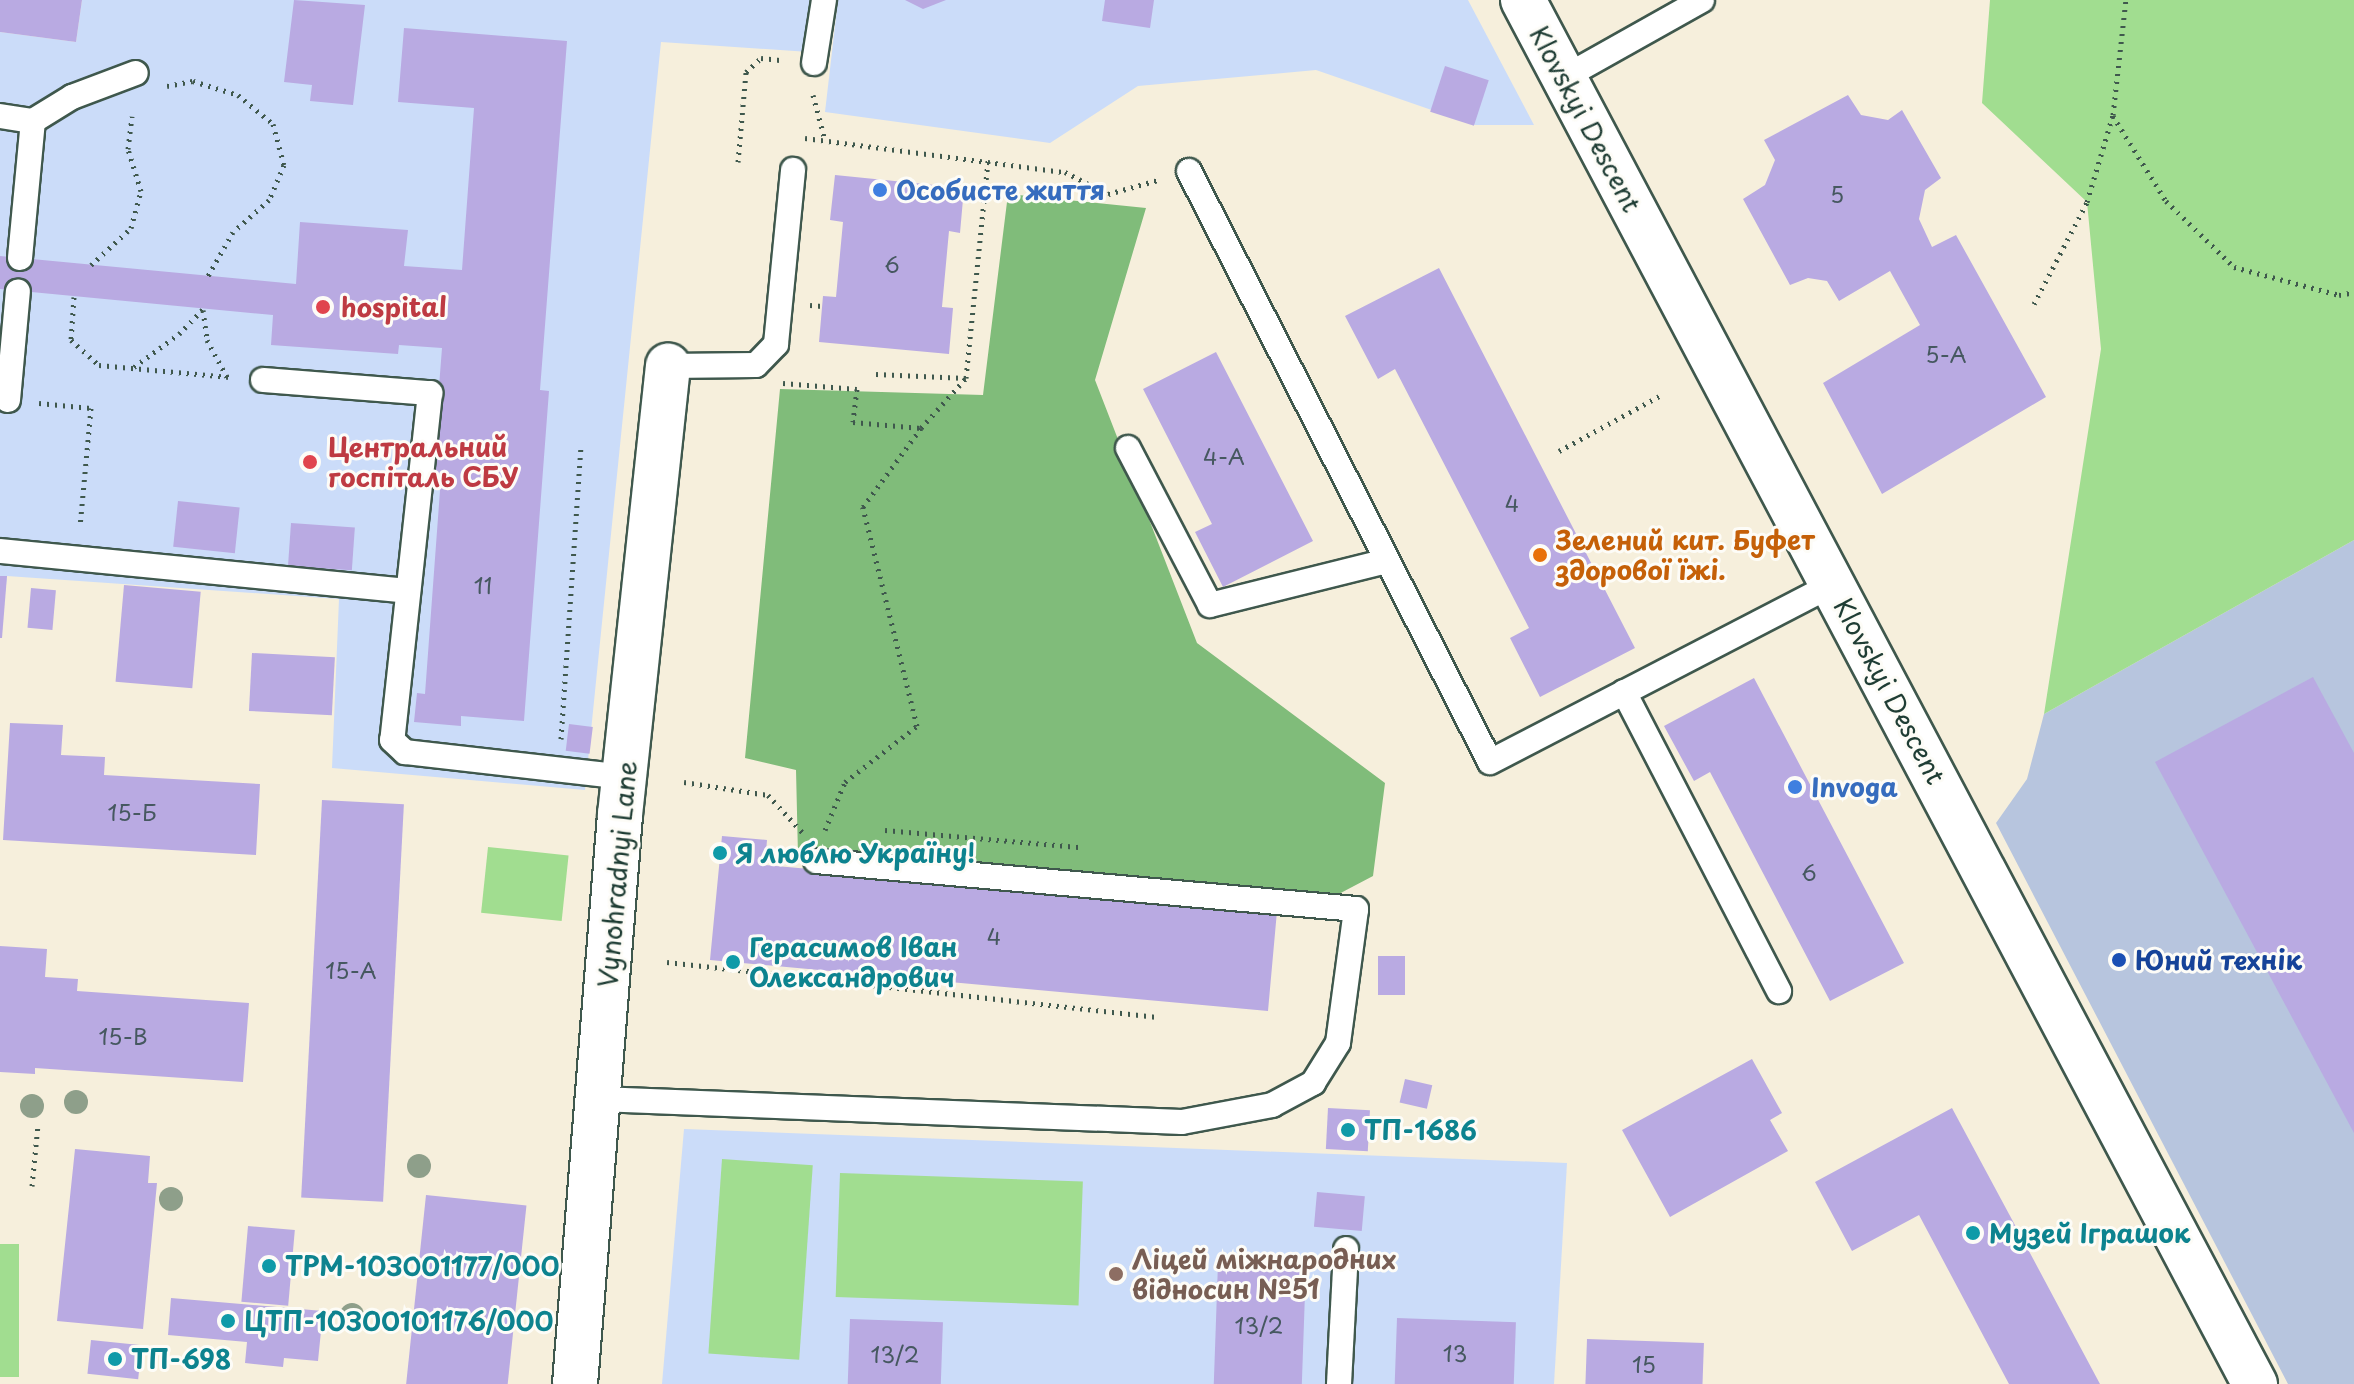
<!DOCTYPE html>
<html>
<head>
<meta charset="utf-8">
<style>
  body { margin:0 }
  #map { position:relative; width:2354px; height:1384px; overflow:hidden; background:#f6efdc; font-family:"Playpen Sans",sans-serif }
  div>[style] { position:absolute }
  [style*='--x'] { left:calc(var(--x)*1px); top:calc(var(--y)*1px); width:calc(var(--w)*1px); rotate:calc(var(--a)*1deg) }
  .built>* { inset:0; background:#cbdcf9 }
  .industrial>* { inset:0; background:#b7c5de }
  .green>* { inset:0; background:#a1dd90; transform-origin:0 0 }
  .forest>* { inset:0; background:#80bc7a }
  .building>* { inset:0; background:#b9aae2; transform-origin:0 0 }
  .path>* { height:5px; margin-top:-2.5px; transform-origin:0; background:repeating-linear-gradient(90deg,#3f584d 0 2px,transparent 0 8px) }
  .roads { filter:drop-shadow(2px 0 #3f584d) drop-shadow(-2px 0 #3f584d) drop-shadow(0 2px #3f584d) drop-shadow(0 -2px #3f584d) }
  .service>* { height:24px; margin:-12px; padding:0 12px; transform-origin:12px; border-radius:12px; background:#fff }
  .minor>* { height:44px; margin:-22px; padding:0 22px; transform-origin:22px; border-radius:22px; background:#fff }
  .tertiary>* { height:44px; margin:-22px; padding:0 22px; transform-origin:22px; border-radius:22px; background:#fff }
  .trees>* { width:24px; height:24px; margin:-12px; border-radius:50%; background:#8e9f8a }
  .dots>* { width:22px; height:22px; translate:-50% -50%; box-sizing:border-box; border:4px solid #fdfcf7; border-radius:50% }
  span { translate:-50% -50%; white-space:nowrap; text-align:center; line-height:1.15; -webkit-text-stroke:6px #fdfcf7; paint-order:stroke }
  .number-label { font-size:22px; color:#465860 }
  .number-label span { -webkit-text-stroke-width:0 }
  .street-label { font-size:26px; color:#1f3d34 }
  .shop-label { font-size:26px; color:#366cbe; font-weight:700 }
  .left { translate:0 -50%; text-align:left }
  .health-label { font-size:26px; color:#be3a42; font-weight:700 }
  .food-label { font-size:26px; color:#c56008; font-weight:700 }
  .culture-label { font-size:26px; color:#0d838f; font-weight:700 }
  .transit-label { font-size:26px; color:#164399; font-weight:700 }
  .education-label { font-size:26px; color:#785e54; font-weight:700 }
</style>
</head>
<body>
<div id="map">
  <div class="built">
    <i style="clip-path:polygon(82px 0,814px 0,809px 52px,661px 42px,585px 790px,332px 768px,339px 599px,7px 576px,0 639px,0 32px,76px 42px)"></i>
    <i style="clip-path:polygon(838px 0,1468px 0,1534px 125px,1475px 125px,1316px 70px,1138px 86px,1050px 143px,825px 112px)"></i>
    <i style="clip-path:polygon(684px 1129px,1567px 1163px,1554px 1384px,662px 1384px)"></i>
  </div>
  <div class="industrial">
    <i style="clip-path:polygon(2354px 540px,2354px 1384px,2288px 1384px,1996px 823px,2027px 779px,2044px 714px)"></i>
  </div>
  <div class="green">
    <i style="clip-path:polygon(1990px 0,2354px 0,2354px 540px,2044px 714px,2101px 349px,2087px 202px,1982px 103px)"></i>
    <i style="left:488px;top:847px;width:81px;height:66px;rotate:6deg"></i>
    <i style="left:722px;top:1159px;width:91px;height:195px;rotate:4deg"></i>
    <i style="left:840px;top:1173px;width:243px;height:124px;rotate:2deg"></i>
    <i style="left:0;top:1244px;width:19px;height:133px"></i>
  </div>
  <div class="forest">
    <i style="clip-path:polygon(1008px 194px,1146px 208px,1095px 380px,1197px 643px,1385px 783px,1373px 876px,1314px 907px,798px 856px,796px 770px,745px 758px,780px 389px,983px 395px)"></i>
  </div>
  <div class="building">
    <i style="clip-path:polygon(0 0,82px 0,76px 42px,0 32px)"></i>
    <i style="clip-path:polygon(294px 0,365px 5px,353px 105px,310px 101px,312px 85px,284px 82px)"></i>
    <i style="clip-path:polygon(905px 0,946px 0,923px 9px)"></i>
    <i style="clip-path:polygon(1105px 0,1154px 0,1150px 28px,1102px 21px)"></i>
    <i style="clip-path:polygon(404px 28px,567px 41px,540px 390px,549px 391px,524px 721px,461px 716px,461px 726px,414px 722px,417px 693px,425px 694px,441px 477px,432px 477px,442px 348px,399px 345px,398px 354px,271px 345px,273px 315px,0 289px,0 256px,296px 284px,300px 222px,408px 230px,404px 266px,462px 270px,474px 108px,398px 102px)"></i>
    <i style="left:1445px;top:66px;width:46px;height:48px;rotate:18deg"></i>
    <i style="clip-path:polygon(1848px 95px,1861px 115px,1888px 120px,1902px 110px,1941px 178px,1925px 190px,1919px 219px,1932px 247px,1956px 235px,2046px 397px,1882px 494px,1823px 383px,1920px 325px,1890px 271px,1839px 301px,1827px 281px,1808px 278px,1790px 285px,1743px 199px,1765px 185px,1775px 160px,1764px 140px)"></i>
    <i style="clip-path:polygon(835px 175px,964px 188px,960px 233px,949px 231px,942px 307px,953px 308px,949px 354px,819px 342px,823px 296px,836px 297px,843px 222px,830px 220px)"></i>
    <i style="clip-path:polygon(1439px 268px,1635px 648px,1540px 697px,1510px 638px,1529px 628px,1395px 369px,1378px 379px,1345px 316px)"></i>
    <i style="clip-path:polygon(1216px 352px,1313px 541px,1223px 587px,1195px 532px,1212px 524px,1143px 389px)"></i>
    <i style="left:178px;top:501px;width:62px;height:46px;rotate:6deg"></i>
    <i style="left:291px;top:523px;width:64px;height:43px;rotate:4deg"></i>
    <i style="clip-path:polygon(0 576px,7px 576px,2px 638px,0 638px)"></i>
    <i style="left:124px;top:585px;width:77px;height:97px;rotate:5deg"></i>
    <i style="left:31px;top:588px;width:25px;height:40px;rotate:5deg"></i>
    <i style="left:252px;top:653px;width:83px;height:58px;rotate:3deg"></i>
    <i style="clip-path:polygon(2313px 677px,2354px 753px,2354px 1133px,2155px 762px)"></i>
    <i style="clip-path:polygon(1754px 678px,1904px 963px,1830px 1001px,1710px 772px,1694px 781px,1664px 726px)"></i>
    <i style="clip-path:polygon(10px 723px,63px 725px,61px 755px,105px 757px,104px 775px,260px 784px,256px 855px,3px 840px)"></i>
    <i style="left:569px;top:724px;width:24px;height:27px;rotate:7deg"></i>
    <i style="left:322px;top:800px;width:82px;height:398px;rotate:3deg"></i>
    <i style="clip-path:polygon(722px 836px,767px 840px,765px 865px,1277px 911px,1268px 1011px,710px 960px)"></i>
    <i style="clip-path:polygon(0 946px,47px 949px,45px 977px,78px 979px,77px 991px,249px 1003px,243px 1082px,35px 1068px,35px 1074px,0 1072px)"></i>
    <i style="left:1378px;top:956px;width:27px;height:39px"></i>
    <i style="clip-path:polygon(1752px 1059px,1782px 1113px,1770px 1120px,1788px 1151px,1670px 1217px,1622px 1130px)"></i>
    <i style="left:1405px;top:1079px;width:28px;height:24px;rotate:13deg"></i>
    <i style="left:1328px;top:1108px;width:42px;height:41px;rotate:3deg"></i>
    <i style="clip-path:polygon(1952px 1108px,2038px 1268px,2100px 1384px,2009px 1384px,1919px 1215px,1852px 1251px,1815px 1182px)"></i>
    <i style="clip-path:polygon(75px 1149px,150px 1156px,148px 1183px,157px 1183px,143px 1329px,57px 1321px)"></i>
    <i style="left:1317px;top:1192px;width:48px;height:35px;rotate:5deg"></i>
    <i style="left:426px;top:1195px;width:101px;height:190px;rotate:6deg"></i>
    <i style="left:248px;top:1226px;width:47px;height:76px;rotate:5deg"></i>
    <i style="left:1218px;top:1263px;width:88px;height:121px;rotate:2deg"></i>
    <i style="clip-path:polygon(171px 1298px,323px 1311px,318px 1361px,284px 1358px,283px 1367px,245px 1363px,247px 1342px,168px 1335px)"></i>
    <i style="left:1397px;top:1318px;width:119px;height:66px;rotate:2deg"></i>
    <i style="left:850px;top:1319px;width:93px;height:65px;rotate:2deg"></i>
    <i style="left:1587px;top:1339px;width:117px;height:45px;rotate:2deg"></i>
    <i style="left:91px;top:1340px;width:51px;height:34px;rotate:6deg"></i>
  </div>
  <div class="path">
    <i style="--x:167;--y:86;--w:26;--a:-11"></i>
    <i style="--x:193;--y:81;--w:47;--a:17.3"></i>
    <i style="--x:238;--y:95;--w:45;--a:39.6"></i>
    <i style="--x:273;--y:124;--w:42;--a:75"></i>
    <i style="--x:284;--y:165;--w:38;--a:113"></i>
    <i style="--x:269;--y:200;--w:48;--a:138.4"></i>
    <i style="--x:233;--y:232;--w:51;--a:119.6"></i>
    <i style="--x:813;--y:95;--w:47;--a:75.1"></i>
    <i style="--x:2113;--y:116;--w:100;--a:58.1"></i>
    <i style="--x:2166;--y:201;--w:95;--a:44.1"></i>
    <i style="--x:2234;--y:267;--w:109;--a:14.9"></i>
    <i style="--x:2339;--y:295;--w:15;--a:-11"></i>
    <i style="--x:805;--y:138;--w:262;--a:7.5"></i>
    <i style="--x:1065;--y:172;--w:48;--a:27.1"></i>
    <i style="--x:1108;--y:194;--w:52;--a:-15.6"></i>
    <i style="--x:738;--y:162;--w:90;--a:-84.9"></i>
    <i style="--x:746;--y:72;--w:21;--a:-43"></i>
    <i style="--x:761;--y:58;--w:19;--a:6"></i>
    <i style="--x:91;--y:265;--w:54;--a:-42.8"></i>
    <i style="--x:131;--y:228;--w:38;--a:-75"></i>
    <i style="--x:141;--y:191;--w:44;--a:-107.2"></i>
    <i style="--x:128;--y:149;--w:33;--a:-83"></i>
    <i style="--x:74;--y:297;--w:43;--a:94"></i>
    <i style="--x:71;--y:340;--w:38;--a:42"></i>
    <i style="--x:99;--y:365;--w:134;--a:5.2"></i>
    <i style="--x:2034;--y:304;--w:115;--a:-62.5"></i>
    <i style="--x:2087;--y:202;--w:91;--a:-73.4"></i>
    <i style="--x:2113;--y:115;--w:116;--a:-83.6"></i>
    <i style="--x:810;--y:305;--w:12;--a:5"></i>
    <i style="--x:203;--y:310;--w:30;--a:82"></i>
    <i style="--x:207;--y:340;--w:42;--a:61.6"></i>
    <i style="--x:134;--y:367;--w:56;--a:-36.3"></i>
    <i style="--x:179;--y:334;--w:35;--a:-46"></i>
    <i style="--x:876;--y:374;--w:90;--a:2.5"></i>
    <i style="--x:966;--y:378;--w:219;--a:-84.2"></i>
    <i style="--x:783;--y:383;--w:74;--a:4.6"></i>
    <i style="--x:857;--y:389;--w:33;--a:97"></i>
    <i style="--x:853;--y:422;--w:68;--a:5"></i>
    <i style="--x:921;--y:428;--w:67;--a:-48"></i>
    <i style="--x:39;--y:403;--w:52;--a:5.5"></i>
    <i style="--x:91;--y:408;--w:119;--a:95.3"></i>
    <i style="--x:1559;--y:451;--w:119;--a:-28.7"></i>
    <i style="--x:561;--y:739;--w:291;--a:-86.1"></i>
    <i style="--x:684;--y:782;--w:85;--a:8.8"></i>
    <i style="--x:768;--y:795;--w:53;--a:47.3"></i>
    <i style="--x:825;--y:830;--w:52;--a:-67.4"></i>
    <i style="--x:845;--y:782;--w:91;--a:-37.9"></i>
    <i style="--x:917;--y:726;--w:226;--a:-103.9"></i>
    <i style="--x:863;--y:507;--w:98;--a:-53.7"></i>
    <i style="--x:885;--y:830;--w:194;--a:5"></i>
    <i style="--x:667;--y:962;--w:491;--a:6.4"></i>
    <i style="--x:32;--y:1186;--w:61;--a:-84.4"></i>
  </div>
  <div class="roads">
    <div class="service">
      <i style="--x:814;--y:63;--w:64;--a:-81"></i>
      <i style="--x:1565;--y:77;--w:157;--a:-29.3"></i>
      <i style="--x:0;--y:116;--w:33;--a:9"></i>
      <i style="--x:33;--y:121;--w:46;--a:-31.6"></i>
      <i style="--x:72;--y:97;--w:68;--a:-20.6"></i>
      <i style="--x:1189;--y:171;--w:663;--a:63.01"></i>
      <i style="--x:1490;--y:762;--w:386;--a:-27.4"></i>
      <i style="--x:20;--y:258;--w:138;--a:-84.6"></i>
      <i style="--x:668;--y:366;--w:88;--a:-0.7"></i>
      <i style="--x:756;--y:365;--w:29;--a:-46"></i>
      <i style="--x:776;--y:344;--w:175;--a:-84.4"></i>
      <i style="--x:263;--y:380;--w:168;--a:4.5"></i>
      <i style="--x:430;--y:393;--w:349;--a:96.2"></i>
      <i style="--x:392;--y:740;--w:18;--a:43"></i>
      <i style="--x:405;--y:752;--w:220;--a:6.5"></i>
      <i style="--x:8;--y:400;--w:109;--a:-84.8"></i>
      <i style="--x:1128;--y:448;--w:177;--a:62.4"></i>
      <i style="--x:1210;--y:605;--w:181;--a:-14"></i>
      <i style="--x:0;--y:551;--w:410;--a:5.6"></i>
      <i style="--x:1624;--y:692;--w:337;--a:62.6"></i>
      <i style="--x:599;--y:1099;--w:583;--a:2.26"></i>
      <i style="--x:1182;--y:1122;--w:92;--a:-10.7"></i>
      <i style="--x:1272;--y:1105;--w:47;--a:-28.2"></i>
      <i style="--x:1313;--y:1083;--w:47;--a:-58"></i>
      <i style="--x:1338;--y:1043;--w:135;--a:-82.3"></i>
      <i style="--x:1356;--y:909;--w:542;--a:-174.92"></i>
      <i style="--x:1339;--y:1384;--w:135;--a:-87"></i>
    </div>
    <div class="minor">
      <i style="--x:575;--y:1384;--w:571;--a:-85.48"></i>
      <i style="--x:620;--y:815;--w:452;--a:-83.9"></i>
    </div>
    <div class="tertiary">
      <i style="--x:1523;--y:0;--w:1566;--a:62.13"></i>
    </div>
  </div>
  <div class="trees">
    <i style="left:76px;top:1102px"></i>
    <i style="left:32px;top:1106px"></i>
    <i style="left:419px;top:1166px"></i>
    <i style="left:171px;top:1199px"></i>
    <i style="left:352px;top:1315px"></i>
  </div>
  <div class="dots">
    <i style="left:880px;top:190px;background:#3f7fe0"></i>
    <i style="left:323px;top:307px;background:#e0444e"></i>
    <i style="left:310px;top:462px;background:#e0444e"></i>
    <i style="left:1540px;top:555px;background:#e8710a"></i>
    <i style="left:1795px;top:787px;background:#3f7fe0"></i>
    <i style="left:720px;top:853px;background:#0f9aa8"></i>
    <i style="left:2119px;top:960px;background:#1a4fb4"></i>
    <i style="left:733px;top:962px;background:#0f9aa8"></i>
    <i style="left:1348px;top:1130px;background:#0f9aa8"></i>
    <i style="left:1973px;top:1233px;background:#0f9aa8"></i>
    <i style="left:269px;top:1266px;background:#0f9aa8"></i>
    <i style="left:1116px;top:1274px;background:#8d6e63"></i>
    <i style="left:228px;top:1321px;background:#0f9aa8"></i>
    <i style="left:115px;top:1359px;background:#0f9aa8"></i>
  </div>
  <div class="number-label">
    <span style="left:1837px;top:194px">5</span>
    <span style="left:892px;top:264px">6</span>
    <span style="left:1946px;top:354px">5-А</span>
    <span style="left:1224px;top:456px">4-А</span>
    <span style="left:1512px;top:503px">4</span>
    <span style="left:483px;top:585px">11</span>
    <span style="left:132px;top:812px">15-Б</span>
    <span style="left:1809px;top:872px">6</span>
    <span style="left:994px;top:936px">4</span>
    <span style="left:351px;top:970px">15-А</span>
    <span style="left:123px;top:1036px">15-В</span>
    <span style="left:1259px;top:1325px">13/2</span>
    <span style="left:1455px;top:1353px">13</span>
    <span style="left:895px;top:1354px">13/2</span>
    <span style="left:1644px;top:1364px">15</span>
  </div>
  <div class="street-label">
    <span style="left:1586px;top:119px;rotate:62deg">Klovskyi Descent</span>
    <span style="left:1890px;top:691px;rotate:62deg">Klovskyi Descent</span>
    <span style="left:617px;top:874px;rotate:-85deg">Vynohradnyi Lane</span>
  </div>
  <div class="shop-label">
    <span class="left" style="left:896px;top:190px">Особисте життя</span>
    <span class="left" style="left:1811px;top:787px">Invoga</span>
  </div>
  <div class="health-label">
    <span class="left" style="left:341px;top:307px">hospital</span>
    <span class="left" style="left:328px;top:462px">Центральний<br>госпіталь СБУ</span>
  </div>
  <div class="food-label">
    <span class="left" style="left:1556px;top:555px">Зелений кит. Буфет<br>здорової їжі.</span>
  </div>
  <div class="culture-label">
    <span class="left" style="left:736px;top:853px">Я люблю Україну!</span>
    <span class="left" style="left:749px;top:962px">Герасимов Іван<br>Олександрович</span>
    <span class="left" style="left:1364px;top:1130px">ТП-1686</span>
    <span class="left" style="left:1989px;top:1233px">Музей Іграшок</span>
    <span class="left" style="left:285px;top:1266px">ТРМ-103001177/000</span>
    <span class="left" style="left:244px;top:1321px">ЦТП-10300101176/000</span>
    <span class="left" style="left:131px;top:1359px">ТП-698</span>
  </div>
  <div class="transit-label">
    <span class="left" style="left:2135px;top:960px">Юний технік</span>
  </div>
  <div class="education-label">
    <span class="left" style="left:1132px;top:1274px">Ліцей міжнародних<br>відносин №51</span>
  </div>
</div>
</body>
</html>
